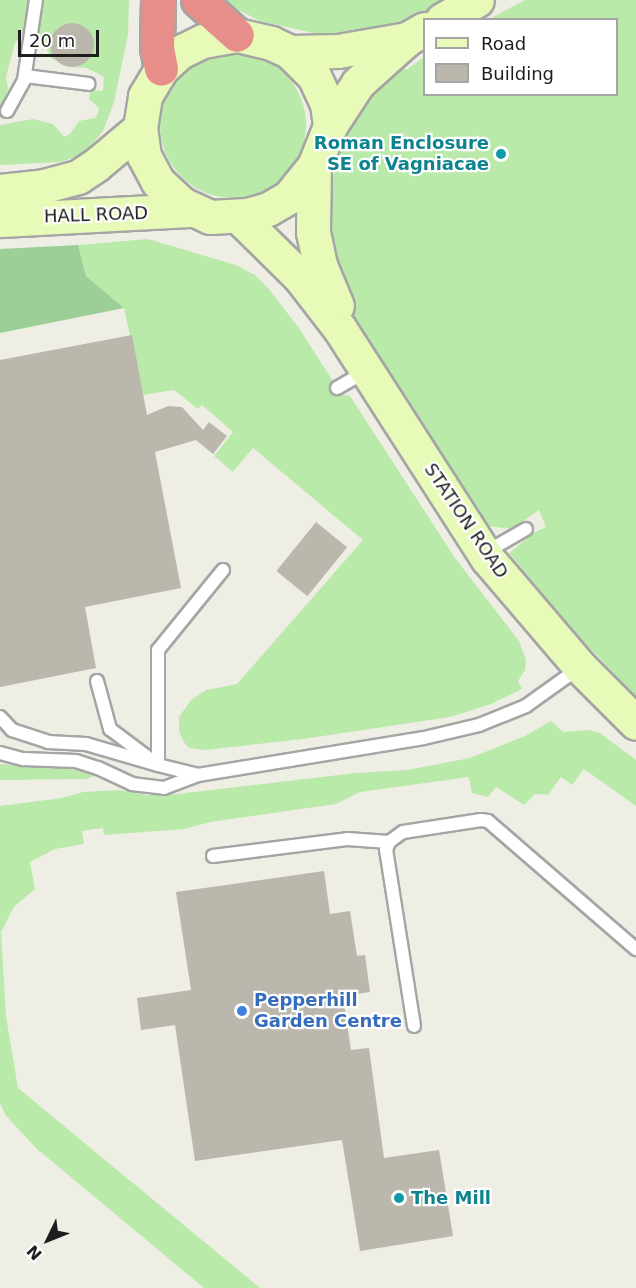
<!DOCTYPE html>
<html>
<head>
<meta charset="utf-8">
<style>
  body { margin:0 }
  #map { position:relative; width:636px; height:1288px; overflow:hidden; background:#efeee4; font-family:"DejaVu Sans",sans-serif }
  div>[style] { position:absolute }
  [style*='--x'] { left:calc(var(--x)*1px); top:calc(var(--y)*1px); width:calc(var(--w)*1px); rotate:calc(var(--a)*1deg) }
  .grass>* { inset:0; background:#baeaa9 }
  .round { border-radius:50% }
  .forest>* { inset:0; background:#9ccf98 }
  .building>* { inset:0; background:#bcb7ad; transform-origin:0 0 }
  .roads { filter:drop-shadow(2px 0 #a5a5a5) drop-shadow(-2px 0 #a5a5a5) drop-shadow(0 2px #a5a5a5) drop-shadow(0 -2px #a5a5a5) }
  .lane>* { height:12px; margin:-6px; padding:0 6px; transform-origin:6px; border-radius:6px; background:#fff }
  .secondary>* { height:33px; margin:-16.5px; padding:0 16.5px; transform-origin:16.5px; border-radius:16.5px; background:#e7fab7 }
  .highway>* { height:33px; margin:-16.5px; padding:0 16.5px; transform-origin:16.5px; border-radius:16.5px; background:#e78e8a }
  .dots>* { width:16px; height:16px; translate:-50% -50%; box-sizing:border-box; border:3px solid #fff; border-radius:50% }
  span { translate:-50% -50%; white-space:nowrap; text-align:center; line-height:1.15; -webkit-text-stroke:4.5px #fff; paint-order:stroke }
  .culture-label { font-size:18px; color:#0d838f; font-weight:700 }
  .right { translate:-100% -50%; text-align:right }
  .left { translate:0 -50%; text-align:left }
  .street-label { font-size:18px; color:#1e1e1e }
  .shop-label { font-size:18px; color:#366cbe; font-weight:700 }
  .legend { position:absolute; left:423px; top:18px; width:195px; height:78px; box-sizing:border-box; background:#fff; border:2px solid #a5a5a5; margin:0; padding:8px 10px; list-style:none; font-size:18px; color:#1e1e1e }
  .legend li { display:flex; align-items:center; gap:12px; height:30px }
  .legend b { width:30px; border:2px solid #a5a5a5 }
  .north { position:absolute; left:18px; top:1210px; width:60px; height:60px; -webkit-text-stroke:4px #fff; paint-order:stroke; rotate:227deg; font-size:16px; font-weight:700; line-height:24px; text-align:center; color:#1e1e1e }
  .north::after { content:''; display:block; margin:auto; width:21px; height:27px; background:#1e1e1e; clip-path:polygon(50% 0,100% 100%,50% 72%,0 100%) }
  .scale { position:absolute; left:18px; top:30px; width:81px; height:27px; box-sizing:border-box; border:3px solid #1e1e1e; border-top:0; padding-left:8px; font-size:18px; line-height:21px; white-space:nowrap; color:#1e1e1e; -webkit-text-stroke:4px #fff; paint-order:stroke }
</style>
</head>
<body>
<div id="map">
  <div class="grass">
    <i style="clip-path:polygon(0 0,29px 0,22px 35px,15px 43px,6px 77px,8px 89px,0 110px)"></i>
    <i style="clip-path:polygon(43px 0,129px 0,128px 35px,114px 102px,103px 131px,89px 148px,77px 156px,61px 162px,0 165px,0 125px,33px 119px,53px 124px,64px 137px,70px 134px,79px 121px,95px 118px,98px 113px,99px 108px,89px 99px,90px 90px,103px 91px,104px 77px,87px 68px,71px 67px,78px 66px,90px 58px,93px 38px,85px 27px,78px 24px,63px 25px,57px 28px,50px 41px,53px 56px,57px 62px,51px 58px,39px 33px,39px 12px)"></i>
    <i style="clip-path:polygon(219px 0,453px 0,412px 21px,332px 37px,260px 21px)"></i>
    <i style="clip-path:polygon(525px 0,636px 0,636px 697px,569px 626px,509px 553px,535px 532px,546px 527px,539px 510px,512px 529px,487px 526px,418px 426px,349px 314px,340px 293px,325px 210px,336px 164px,359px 100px,400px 62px,406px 70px,424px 57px,424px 94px,616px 94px,616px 20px,489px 19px)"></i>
    <i class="round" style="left:160px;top:52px;width:146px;height:146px"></i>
    <i style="clip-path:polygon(148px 239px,236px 265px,255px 275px,268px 288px,299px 328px,341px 394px,350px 396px,455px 558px,519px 641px,526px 660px,525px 670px,518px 681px,522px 688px,518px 691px,491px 704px,450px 717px,303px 739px,205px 750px,189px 748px,183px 741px,179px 731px,179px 717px,191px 700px,206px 690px,237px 684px,363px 540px,253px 448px,233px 472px,214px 456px,233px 432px,202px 405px,198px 409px,174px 390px,143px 395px,124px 308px,86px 276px,78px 245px)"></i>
    <i style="clip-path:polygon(551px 721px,563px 732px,589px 730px,600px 733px,636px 760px,636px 806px,584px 769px,572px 785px,561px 777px,548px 795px,535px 794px,524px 805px,496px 787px,488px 797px,472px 793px,469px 777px,360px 792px,336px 804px,210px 822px,184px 829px,104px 835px,103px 828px,82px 831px,84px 844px,55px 849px,30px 862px,35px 889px,14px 907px,1px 932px,6px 1016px,18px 1088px,260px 1288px,204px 1288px,37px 1149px,6px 1116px,0 1103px,0 806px,62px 798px,83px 792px,119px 790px,147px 795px,177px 794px,356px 773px,407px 770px,470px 758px,525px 736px)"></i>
    <i style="clip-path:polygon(0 764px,81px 770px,97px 775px,87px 779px,0 780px)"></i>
  </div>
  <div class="forest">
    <i style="clip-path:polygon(78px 245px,86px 276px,124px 308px,0 333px,0 249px)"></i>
  </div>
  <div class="building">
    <i class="round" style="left:50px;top:23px;width:44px;height:44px"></i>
    <i style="clip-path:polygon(132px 335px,147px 415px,168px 406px,182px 407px,203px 430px,209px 422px,227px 436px,213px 454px,196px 440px,155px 452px,181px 588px,85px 607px,96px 668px,0 687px,0 360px)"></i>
    <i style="left:316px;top:522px;width:40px;height:63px;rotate:39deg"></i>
    <i style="clip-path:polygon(324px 871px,330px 914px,350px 911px,357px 956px,365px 955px,370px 992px,343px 996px,351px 1050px,369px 1048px,384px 1158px,439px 1150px,453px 1236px,360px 1251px,342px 1140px,195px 1161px,175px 1025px,141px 1030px,137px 998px,191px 990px,176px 892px)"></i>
  </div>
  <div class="roads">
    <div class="lane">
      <i style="--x:25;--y:76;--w:64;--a:7.1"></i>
      <i style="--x:7;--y:111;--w:35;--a:-61"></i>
      <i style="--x:24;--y:80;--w:81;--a:-81.5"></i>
      <i style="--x:337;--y:388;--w:32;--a:-30"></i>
      <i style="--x:486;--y:552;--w:46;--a:-29.9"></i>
      <i style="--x:97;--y:681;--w:50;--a:74.8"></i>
      <i style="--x:110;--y:729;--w:60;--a:36.9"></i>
      <i style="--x:158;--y:765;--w:41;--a:14"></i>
      <i style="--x:198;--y:775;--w:229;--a:-9.3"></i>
      <i style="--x:424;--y:738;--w:57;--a:-13.3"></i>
      <i style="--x:479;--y:725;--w:51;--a:-22"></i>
      <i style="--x:526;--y:706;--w:65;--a:-35.6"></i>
      <i style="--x:0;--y:717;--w:18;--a:47"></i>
      <i style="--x:12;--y:730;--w:38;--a:18"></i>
      <i style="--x:48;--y:742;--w:38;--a:3"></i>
      <i style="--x:86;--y:744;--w:75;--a:16.3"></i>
      <i style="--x:158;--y:765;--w:115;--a:-90"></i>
      <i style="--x:158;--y:650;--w:103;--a:-50.9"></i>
      <i style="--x:0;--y:753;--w:24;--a:15"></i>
      <i style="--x:23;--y:759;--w:53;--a:2.2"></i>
      <i style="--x:76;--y:761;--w:23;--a:18"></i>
      <i style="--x:98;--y:768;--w:38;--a:25"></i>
      <i style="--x:132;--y:784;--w:32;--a:7"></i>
      <i style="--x:164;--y:788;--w:36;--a:-21"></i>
      <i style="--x:213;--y:856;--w:135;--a:-7.2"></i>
      <i style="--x:347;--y:839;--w:42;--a:4.1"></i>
      <i style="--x:414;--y:1026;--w:178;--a:-99"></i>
      <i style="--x:386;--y:850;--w:9;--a:-69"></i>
      <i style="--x:389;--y:842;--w:17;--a:-36"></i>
      <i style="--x:403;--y:832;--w:79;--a:-8.7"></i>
      <i style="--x:481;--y:820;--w:7;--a:8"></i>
      <i style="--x:488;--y:821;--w:196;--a:40.9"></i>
    </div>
    <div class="secondary">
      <i style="--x:442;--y:20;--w:40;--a:-29.7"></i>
      <i style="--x:237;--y:35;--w:35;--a:13"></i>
      <i style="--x:271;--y:43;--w:21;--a:25"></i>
      <i style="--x:290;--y:52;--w:34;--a:45"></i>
      <i style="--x:314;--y:76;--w:31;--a:65"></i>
      <i style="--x:327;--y:104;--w:22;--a:82"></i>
      <i style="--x:330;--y:126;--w:43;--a:111.8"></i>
      <i style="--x:314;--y:166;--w:40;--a:129"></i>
      <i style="--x:289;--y:197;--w:24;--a:150"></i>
      <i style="--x:268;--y:209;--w:22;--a:164"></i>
      <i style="--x:247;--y:215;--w:37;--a:177"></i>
      <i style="--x:210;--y:217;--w:31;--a:-155"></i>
      <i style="--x:182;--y:204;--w:33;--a:-137"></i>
      <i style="--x:158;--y:182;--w:30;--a:-118"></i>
      <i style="--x:144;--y:156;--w:28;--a:-98"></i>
      <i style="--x:140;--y:128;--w:32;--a:-81"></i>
      <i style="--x:145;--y:96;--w:31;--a:-59"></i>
      <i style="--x:161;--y:69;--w:25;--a:-42"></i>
      <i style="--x:180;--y:52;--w:25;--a:-26"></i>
      <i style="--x:203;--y:41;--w:35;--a:-10"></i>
      <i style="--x:290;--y:52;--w:48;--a:-1.2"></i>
      <i style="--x:338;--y:51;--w:70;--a:-9.9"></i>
      <i style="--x:330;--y:126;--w:51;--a:-56.9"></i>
      <i style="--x:358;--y:83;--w:66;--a:-41.9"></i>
      <i style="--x:407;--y:39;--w:20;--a:-30"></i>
      <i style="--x:314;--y:166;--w:66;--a:90.9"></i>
      <i style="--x:313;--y:232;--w:34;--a:78"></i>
      <i style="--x:320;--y:265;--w:44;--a:67.5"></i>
      <i style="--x:0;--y:191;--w:44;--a:-6.5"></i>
      <i style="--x:44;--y:186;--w:35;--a:-15"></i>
      <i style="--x:78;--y:177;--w:22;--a:-34"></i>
      <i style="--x:96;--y:165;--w:57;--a:-40.1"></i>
      <i style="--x:239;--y:217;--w:84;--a:44.5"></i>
      <i style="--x:299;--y:276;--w:67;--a:52.3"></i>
      <i style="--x:340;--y:329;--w:272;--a:57.3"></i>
      <i style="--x:487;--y:558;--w:143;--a:49.5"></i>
      <i style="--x:580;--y:667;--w:79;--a:45"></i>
      <i style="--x:0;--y:220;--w:192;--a:-3"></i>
    </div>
    <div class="highway">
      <i style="--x:158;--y:0;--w:48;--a:91.2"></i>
      <i style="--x:157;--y:48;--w:21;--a:79"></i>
      <i style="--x:198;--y:0;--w:52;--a:41.9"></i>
    </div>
  </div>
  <div class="dots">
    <i style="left:501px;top:154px;background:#0f9aa8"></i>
    <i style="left:242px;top:1011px;background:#3f7fe0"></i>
    <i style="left:399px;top:1198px;background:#0f9aa8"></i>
  </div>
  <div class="culture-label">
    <span class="right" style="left:489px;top:154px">Roman Enclosure<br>SE of Vagniacae</span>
    <span class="left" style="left:411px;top:1198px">The Mill</span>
  </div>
  <div class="street-label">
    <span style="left:96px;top:215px;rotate:-2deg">HALL ROAD</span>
    <span style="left:466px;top:521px;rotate:56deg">STATION ROAD</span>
  </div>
  <div class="shop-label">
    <span class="left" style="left:254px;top:1011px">Pepperhill<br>Garden Centre</span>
  </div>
  <ul class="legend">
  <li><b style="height:8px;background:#e7fab7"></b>Road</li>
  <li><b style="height:16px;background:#bcb7ad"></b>Building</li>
  </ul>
  <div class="north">N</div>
  <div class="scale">20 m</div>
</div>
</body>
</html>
